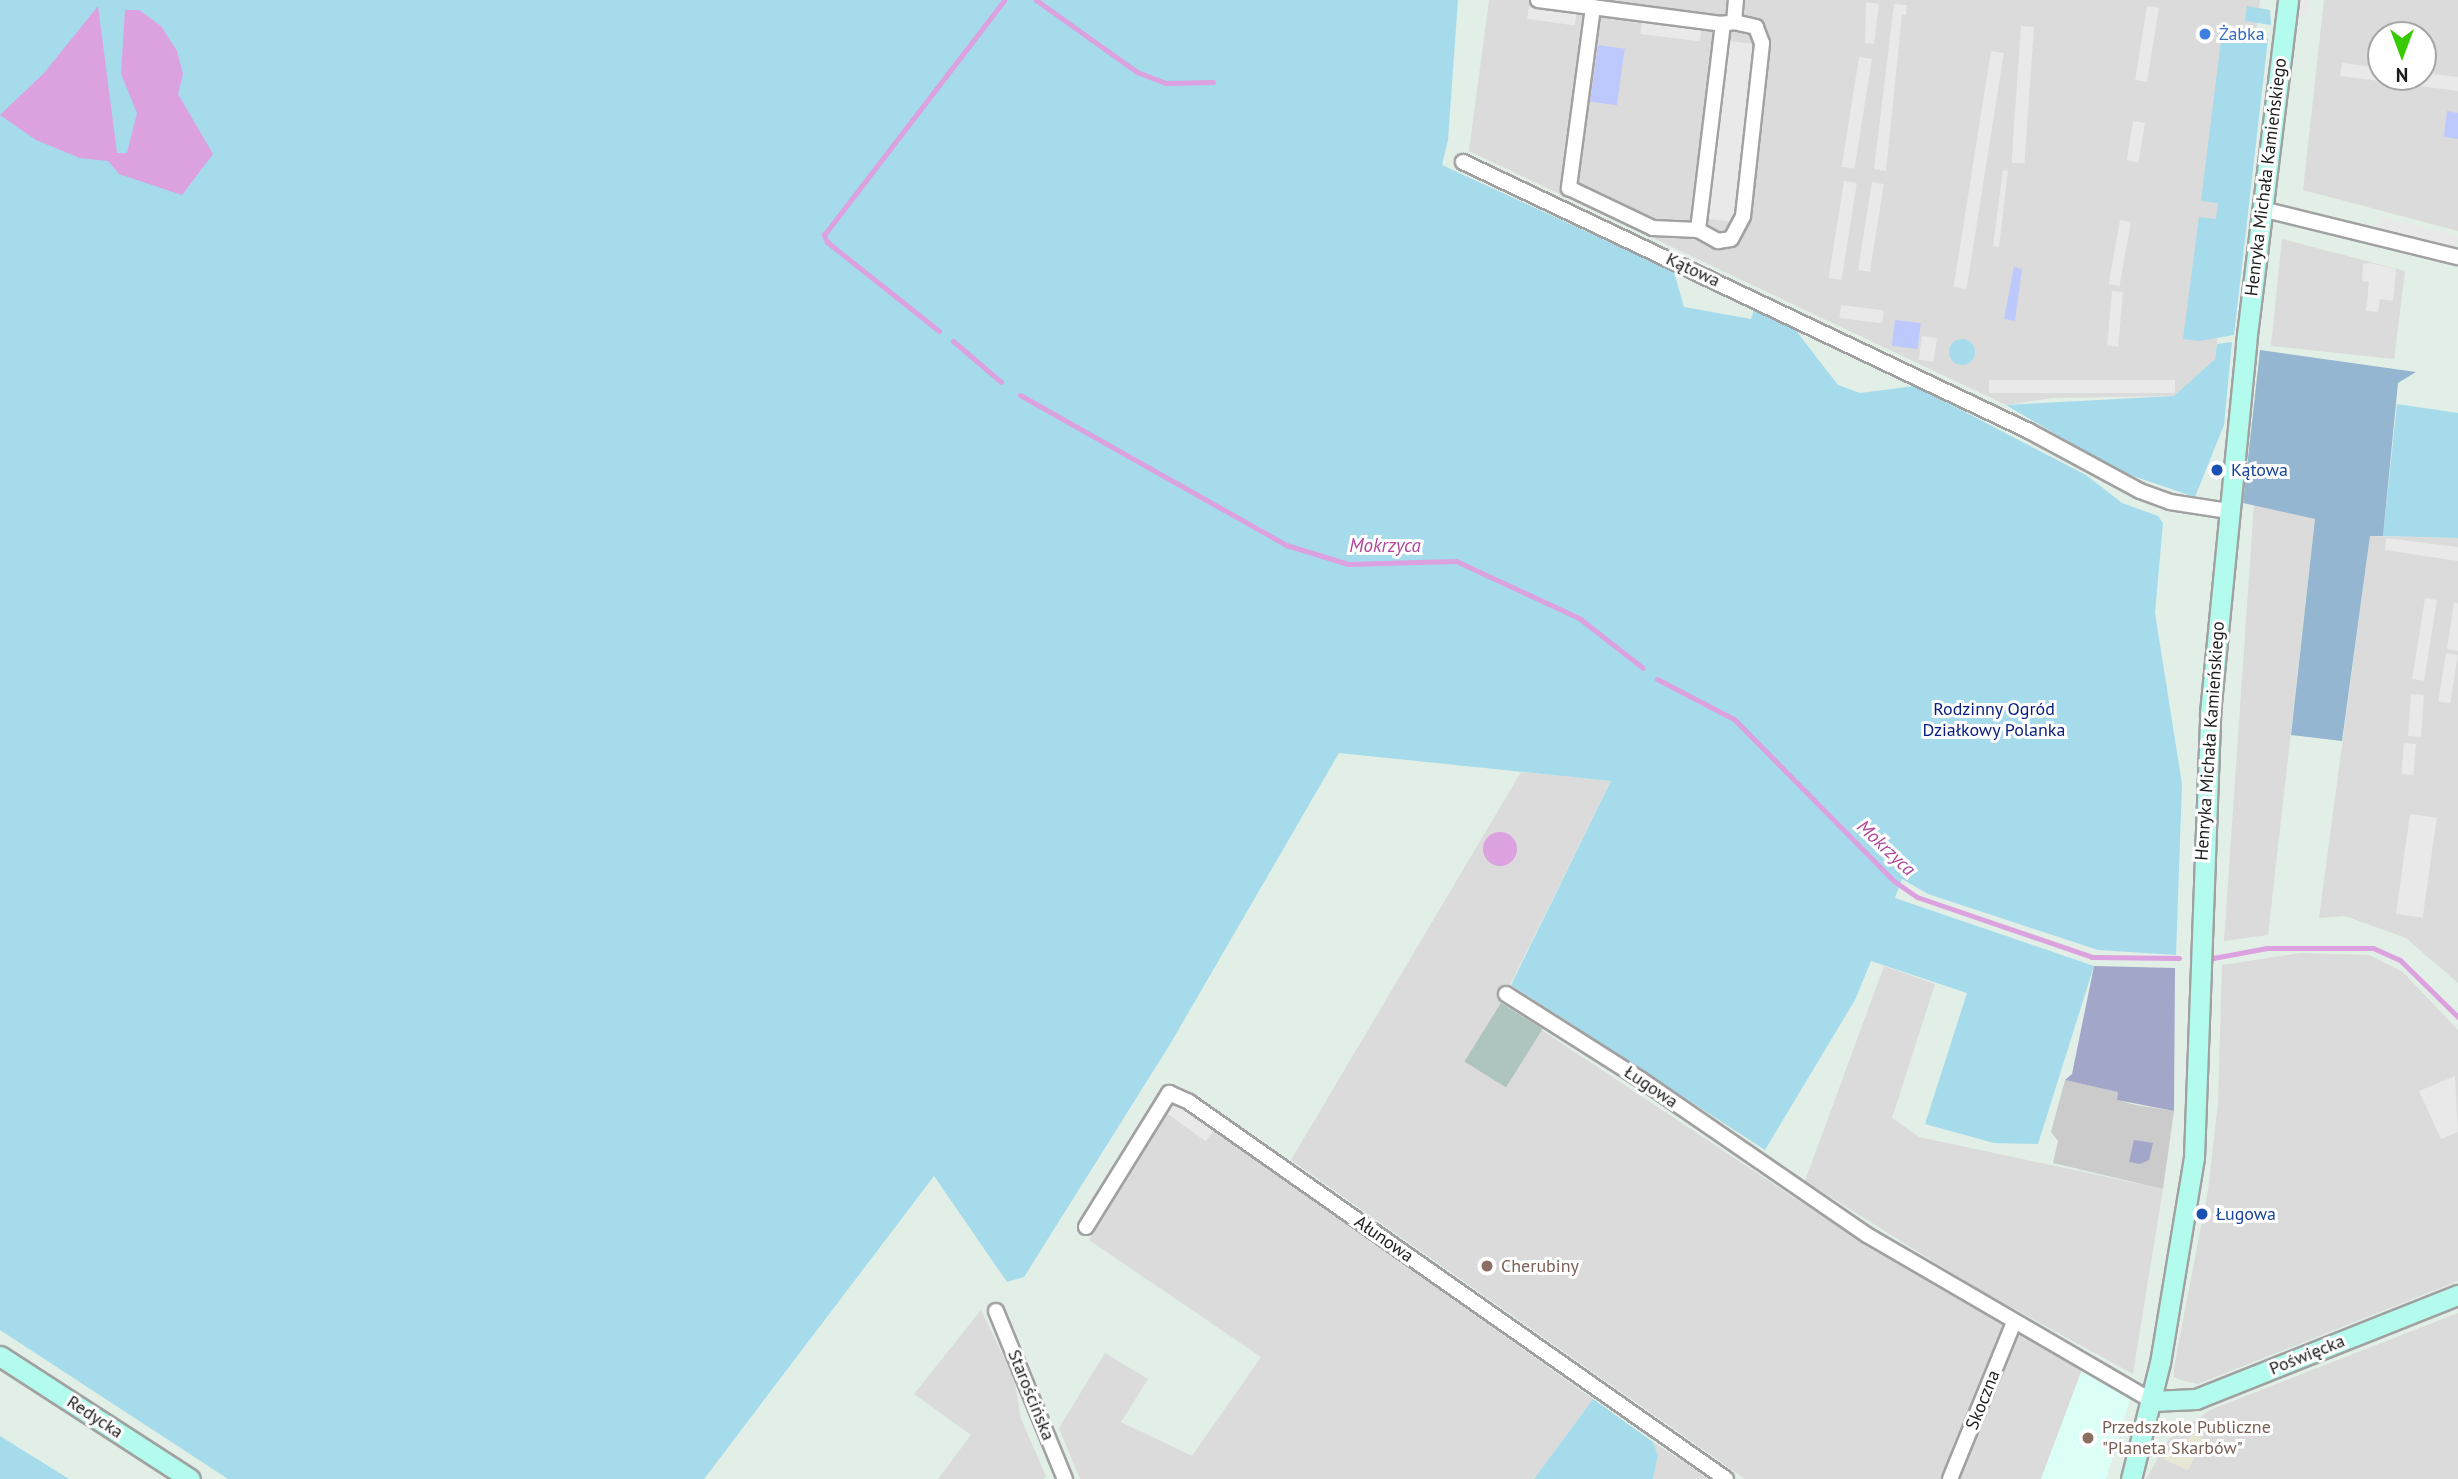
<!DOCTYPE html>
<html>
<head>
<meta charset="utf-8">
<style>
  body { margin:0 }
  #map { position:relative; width:2458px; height:1479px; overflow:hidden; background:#e2efe7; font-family:"PT Sans",sans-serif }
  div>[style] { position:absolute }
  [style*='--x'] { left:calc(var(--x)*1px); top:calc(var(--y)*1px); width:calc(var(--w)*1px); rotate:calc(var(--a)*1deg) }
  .residential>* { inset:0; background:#dadbda }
  .industrial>* { inset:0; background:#e8e7d4 }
  .education>* { inset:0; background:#dbfff6 }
  .religious>* { inset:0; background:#cbcbcb }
  .construction>* { inset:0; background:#aec4be; transform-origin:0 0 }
  .grass>* { inset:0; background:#a6dbec }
  .round { border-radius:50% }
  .forest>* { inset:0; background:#95b6d0 }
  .cemetery>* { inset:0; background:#a2a7c9 }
  .park>* { inset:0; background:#bdc8fc; transform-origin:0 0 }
  .parking>* { inset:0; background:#e9e9e9; transform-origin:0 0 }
  .water>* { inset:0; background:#dca1df }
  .stream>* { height:5px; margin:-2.5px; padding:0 2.5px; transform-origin:2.5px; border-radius:2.5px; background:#dca1df }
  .roads { filter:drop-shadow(2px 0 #a1a1a1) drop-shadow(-2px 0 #a1a1a1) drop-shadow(0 2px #a1a1a1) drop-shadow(0 -2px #a1a1a1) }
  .street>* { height:14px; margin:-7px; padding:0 7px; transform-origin:7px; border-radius:7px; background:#fff }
  .secondary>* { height:19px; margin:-9.5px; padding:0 9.5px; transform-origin:9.5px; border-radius:9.5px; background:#b3fced }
  .dots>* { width:19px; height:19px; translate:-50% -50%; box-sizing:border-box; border:4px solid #fff; border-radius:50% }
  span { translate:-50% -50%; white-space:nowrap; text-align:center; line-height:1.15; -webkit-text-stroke:6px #fff; paint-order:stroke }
  .shop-label { font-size:18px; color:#366cbe }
  .left { translate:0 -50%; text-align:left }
  .street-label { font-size:18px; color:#1d1d1d }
  .transit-label { font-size:18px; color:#164399 }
  .park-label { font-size:18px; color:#061c80 }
  .education-label { font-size:18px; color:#785e54 }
  .water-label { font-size:19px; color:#b14598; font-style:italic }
  .north { position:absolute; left:2367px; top:21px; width:70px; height:70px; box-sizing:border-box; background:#fff; border:2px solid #a5a5a5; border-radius:50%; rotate:180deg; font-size:19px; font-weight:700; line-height:28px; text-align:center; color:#1d1d1d }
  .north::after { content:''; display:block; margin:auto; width:24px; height:32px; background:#36ca00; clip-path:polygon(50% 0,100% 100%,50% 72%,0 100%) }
</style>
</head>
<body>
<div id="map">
  <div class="residential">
    <i style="clip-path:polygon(1489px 0,2260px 0,2215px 359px,2174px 396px,2052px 398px,2006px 405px,1469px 151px)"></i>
    <i style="clip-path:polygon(evenodd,2324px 0,2458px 0,2458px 231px,2303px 190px,2324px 0,2381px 35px,2423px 35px,2423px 77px,2381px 77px,2381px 35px)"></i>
    <i style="clip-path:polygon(2282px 239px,2405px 271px,2394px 359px,2271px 346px)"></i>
    <i style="clip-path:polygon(2254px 504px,2315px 519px,2268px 935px,2224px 941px)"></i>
    <i style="clip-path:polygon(2370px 536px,2458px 538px,2458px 983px,2406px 938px,2345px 916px,2319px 918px)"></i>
    <i style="clip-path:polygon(1521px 772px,1611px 781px,1501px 1003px,1873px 1250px,2082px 1370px,2041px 1479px,1745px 1479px,1291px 1160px)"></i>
    <i style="clip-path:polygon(2301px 953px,2369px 955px,2403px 972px,2458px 1030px,2458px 1281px,2198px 1384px,2180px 1380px,2174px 1377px,2174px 1367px,2208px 1190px,2218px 1103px,2222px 965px)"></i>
    <i style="clip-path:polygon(1884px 966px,1935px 984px,1892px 1118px,1919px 1137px,2163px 1189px,2133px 1374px,1976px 1288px,1805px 1181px)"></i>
    <i style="clip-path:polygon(1174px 1101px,1593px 1399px,1534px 1479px,1080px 1479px,1059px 1428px,1105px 1353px,1148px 1379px,1121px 1422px,1192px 1456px,1261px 1357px,1089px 1240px)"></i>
    <i style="clip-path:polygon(981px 1310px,1014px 1378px,1021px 1419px,1046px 1476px,1043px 1479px,938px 1479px,971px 1435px,914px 1394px)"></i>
    <i style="clip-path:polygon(2458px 1313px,2458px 1479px,2146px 1479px,2169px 1439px,2210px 1410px)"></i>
    <i style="clip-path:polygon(1653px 1442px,1684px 1462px,1708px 1479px,1653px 1479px,1658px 1455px)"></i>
  </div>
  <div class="industrial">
    <i style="clip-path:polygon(2194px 1434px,2204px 1439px,2188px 1470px,2163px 1459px)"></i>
  </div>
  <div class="education">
    <i style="clip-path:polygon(2082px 1370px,2131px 1396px,2106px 1479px,2041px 1479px)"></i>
  </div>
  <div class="religious">
    <i style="clip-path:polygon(2065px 1080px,2119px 1092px,2117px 1100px,2136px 1105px,2174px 1111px,2163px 1189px,2053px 1163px,2058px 1141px,2051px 1132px)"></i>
  </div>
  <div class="construction">
    <i style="left:1501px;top:1003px;width:49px;height:69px;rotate:32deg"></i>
  </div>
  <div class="grass">
    <i style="clip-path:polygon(0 0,1458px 0,1448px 140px,1442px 165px,1674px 272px,1684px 307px,1751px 319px,1754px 310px,1794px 328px,1838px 385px,1860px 393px,1915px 386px,2086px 475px,2122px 503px,2158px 516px,2163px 523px,2155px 613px,2182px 784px,2176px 955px,2098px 950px,1928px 894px,1902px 879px,1895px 898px,2094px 966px,2038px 1144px,1994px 1143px,1925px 1124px,1967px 993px,1871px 961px,1855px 1000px,1765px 1150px,1511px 985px,1611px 781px,1339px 753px,1169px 1046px,1024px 1277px,1007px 1282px,934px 1176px,704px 1479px,228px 1479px,0 1330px)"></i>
    <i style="clip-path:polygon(2247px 6px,2270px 10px,2271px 25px,2245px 21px)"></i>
    <i style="clip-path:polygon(2222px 33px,2268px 39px,2234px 335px,2199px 341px,2183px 339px,2199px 217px,2216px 219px,2218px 203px,2201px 201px)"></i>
    <i class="round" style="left:1949px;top:339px;width:26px;height:26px"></i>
    <i style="clip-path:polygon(2232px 342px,2224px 425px,2195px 497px,2118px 471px,2006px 405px,2174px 396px,2215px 359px,2217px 344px)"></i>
    <i style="clip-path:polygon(2397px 404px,2458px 413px,2458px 538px,2383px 536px)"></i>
    <i style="clip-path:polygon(1593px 1399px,1653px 1442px,1658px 1455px,1653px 1479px,1534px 1479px)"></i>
    <i style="clip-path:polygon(0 1436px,69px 1479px,0 1479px)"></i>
  </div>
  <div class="forest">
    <i style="clip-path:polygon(2260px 350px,2416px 372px,2398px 383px,2383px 536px,2370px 536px,2342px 741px,2291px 735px,2315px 519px,2243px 503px)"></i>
  </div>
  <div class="cemetery">
    <i style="clip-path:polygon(2094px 966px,2175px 968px,2174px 1111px,2117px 1100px,2118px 1092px,2065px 1080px,2072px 1074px)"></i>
    <i style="clip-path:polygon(2134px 1140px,2153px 1143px,2149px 1160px,2140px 1164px,2129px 1162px)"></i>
  </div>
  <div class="park">
    <i style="left:1598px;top:45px;width:27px;height:57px;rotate:8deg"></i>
    <i style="clip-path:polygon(2447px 111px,2458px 113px,2458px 139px,2444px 137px)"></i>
    <i style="clip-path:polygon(2014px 267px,2022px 269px,2015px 321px,2004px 319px)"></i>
    <i style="left:1895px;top:320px;width:26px;height:26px;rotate:7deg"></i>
  </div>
  <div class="parking">
    <i style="clip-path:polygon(2296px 0,2310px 0,2309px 13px,2295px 19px)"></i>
    <i style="clip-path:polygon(1866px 2px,1879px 4px,1874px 44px,1865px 43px)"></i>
    <i style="clip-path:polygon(1894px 4px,1907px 5px,1906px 15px,1902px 15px,1886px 171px,1874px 169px)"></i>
    <i style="left:1529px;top:6px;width:48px;height:13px;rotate:8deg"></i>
    <i style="left:2147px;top:6px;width:12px;height:75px;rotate:9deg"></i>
    <i style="left:1642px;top:21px;width:60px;height:13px;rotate:7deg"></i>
    <i style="left:2021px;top:26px;width:13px;height:137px;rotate:4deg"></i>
    <i style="left:1729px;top:41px;width:26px;height:179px;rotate:7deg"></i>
    <i style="left:1991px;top:51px;width:13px;height:239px;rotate:9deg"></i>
    <i style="left:1859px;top:57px;width:13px;height:111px;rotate:9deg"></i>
    <i style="clip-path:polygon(2342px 63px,2381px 68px,2381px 77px,2423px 77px,2423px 73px,2458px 77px,2458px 91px,2340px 76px)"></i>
    <i style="left:2133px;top:121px;width:12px;height:40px;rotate:9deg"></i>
    <i style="clip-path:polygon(2003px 170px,2008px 171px,1999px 247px,1993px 246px)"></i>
    <i style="left:1844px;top:181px;width:13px;height:98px;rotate:9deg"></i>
    <i style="left:1872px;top:182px;width:12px;height:89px;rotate:9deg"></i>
    <i style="left:2380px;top:217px;width:81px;height:13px;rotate:14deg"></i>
    <i style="left:2120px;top:220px;width:11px;height:65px;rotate:10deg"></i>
    <i style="clip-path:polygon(2370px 263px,2396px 269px,2393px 301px,2380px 299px,2378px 312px,2366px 311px,2369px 282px,2362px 281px,2363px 264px)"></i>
    <i style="left:2112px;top:291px;width:11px;height:55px;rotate:5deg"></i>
    <i style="left:1841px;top:305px;width:43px;height:13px;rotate:7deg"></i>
    <i style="left:1922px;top:336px;width:15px;height:24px;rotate:8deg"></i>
    <i style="left:2175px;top:380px;width:13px;height:186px;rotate:90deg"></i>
    <i style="clip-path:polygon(2386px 538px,2458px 547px,2458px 561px,2385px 550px)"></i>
    <i style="left:2425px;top:598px;width:12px;height:82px;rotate:9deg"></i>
    <i style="clip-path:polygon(2454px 603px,2458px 603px,2458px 651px,2447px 649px)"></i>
    <i style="left:2446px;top:653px;width:12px;height:49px;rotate:9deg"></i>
    <i style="left:2411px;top:694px;width:13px;height:42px;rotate:4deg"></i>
    <i style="left:2404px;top:743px;width:12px;height:31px;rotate:5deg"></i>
    <i style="left:2410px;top:814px;width:27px;height:101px;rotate:8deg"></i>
    <i style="clip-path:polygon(2455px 1076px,2458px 1132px,2441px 1139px,2419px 1091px)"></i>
    <i style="left:1175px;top:1102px;width:48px;height:14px;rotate:36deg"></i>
  </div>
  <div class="water">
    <i style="clip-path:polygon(98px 6px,117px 153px,127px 153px,137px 113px,121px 74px,125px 10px,139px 10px,161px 26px,177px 51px,183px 74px,178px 94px,213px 154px,182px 195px,119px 174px,108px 161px,80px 158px,36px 140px,0 115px,44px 73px)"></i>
    <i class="round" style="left:1483px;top:832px;width:34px;height:34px"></i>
  </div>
  <div class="stream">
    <i style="--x:1036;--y:0;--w:124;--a:35.5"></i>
    <i style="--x:1137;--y:72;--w:31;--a:21"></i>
    <i style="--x:1166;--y:83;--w:47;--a:-1.2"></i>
    <i style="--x:939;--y:331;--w:143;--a:-141.5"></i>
    <i style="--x:827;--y:242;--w:8;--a:-113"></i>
    <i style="--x:824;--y:235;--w:296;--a:-52.5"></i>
    <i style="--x:953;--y:341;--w:63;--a:40.5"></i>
    <i style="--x:1020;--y:395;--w:305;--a:29.4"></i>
    <i style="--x:1286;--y:545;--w:65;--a:17"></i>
    <i style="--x:1348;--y:564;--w:108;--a:-1.6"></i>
    <i style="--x:1456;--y:561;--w:136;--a:24.9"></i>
    <i style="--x:1579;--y:618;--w:81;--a:38"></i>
    <i style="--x:1657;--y:679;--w:87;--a:27.5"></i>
    <i style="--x:1734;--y:719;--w:228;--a:45.4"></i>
    <i style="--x:1894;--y:881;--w:28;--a:35"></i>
    <i style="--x:1917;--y:897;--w:185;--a:18.9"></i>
    <i style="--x:2092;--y:957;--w:87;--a:0.7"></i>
    <i style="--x:2213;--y:958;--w:55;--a:-10.5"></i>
    <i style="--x:2267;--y:948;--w:106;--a:0"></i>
    <i style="--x:2373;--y:948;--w:30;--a:24"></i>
    <i style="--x:2400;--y:960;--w:81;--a:44.5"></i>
  </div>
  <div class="roads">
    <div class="street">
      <i style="--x:1538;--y:0;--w:187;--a:7.4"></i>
      <i style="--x:1723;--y:24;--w:11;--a:-10"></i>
      <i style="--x:1734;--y:22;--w:22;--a:-85"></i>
      <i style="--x:1593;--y:7;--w:183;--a:97.6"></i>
      <i style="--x:1569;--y:188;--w:93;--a:25.5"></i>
      <i style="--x:1653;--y:228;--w:45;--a:2.5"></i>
      <i style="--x:1698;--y:230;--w:23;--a:29"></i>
      <i style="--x:1718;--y:241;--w:13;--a:-9"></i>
      <i style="--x:1731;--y:239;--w:26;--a:-62"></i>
      <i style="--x:1743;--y:216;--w:174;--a:-83.7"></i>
      <i style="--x:1762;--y:43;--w:17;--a:-111"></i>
      <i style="--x:1756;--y:27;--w:23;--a:-167"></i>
      <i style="--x:1463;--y:162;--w:627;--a:25.42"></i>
      <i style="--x:2029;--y:431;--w:126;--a:28.4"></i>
      <i style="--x:2140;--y:491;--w:32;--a:20"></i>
      <i style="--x:2170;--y:502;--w:59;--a:8.8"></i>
      <i style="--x:2262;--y:209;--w:202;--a:13.8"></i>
      <i style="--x:1698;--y:230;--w:208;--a:-83.1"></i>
      <i style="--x:1506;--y:994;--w:159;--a:32.4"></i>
      <i style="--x:1640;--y:1079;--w:275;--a:34.5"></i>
      <i style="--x:1867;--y:1235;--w:330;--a:30.2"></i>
      <i style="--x:1086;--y:1227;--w:158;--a:-58.2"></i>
      <i style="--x:1169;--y:1093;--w:22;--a:24"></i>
      <i style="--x:1189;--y:1102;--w:656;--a:35.07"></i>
      <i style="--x:996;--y:1311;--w:182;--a:67.7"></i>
      <i style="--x:1950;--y:1479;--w:170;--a:-67.8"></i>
    </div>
    <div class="secondary">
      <i style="--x:0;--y:1356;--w:226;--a:32.9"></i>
      <i style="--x:2152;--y:1401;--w:44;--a:-2.6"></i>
      <i style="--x:2196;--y:1399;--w:282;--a:-21.7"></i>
      <i style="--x:2131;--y:1479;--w:120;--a:-76"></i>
      <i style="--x:2160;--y:1363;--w:209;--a:-80.6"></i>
      <i style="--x:2194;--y:1157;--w:444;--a:-87.9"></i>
      <i style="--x:2210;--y:713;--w:372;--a:-84.4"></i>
      <i style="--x:2246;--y:343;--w:346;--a:-83"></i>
    </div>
  </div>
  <div class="dots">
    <i style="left:2205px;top:34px;background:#3f7fe0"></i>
    <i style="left:2217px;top:470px;background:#1a4fb4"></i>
    <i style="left:2202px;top:1214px;background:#1a4fb4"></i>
    <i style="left:1487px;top:1266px;background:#8d6e63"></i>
    <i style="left:2088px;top:1438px;background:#8d6e63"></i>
  </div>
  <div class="shop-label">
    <span class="left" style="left:2219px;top:34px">Żabka</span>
  </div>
  <div class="street-label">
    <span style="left:2266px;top:177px;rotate:-83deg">Henryka Michała Kamieńskiego</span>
    <span style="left:1693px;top:270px;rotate:25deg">Kątowa</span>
    <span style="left:2210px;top:741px;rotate:-86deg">Henryka Michała Kamieńskiego</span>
    <span style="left:1651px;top:1087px;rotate:34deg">Ługowa</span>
    <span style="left:1384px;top:1239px;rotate:35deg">Ałunowa</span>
    <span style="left:2307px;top:1355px;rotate:-22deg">Poświęcka</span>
    <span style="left:1031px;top:1395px;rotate:68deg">Starościńska</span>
    <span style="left:1983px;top:1400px;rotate:-68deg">Skoczna</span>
    <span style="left:95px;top:1417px;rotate:33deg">Redycka</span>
  </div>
  <div class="transit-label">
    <span class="left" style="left:2231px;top:470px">Kątowa</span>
    <span class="left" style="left:2216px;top:1214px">Ługowa</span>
  </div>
  <div class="park-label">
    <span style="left:1994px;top:720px">Rodzinny Ogród<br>Działkowy Polanka</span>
  </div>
  <div class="education-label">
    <span class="left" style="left:1501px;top:1266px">Cherubiny</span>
    <span class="left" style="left:2102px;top:1438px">Przedszkole Publiczne<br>"Planeta Skarbów"</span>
  </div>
  <div class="water-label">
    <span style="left:1385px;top:546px">Mokrzyca</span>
    <span style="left:1886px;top:848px;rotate:43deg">Mokrzyca</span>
  </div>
  <div class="north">N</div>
</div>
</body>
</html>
